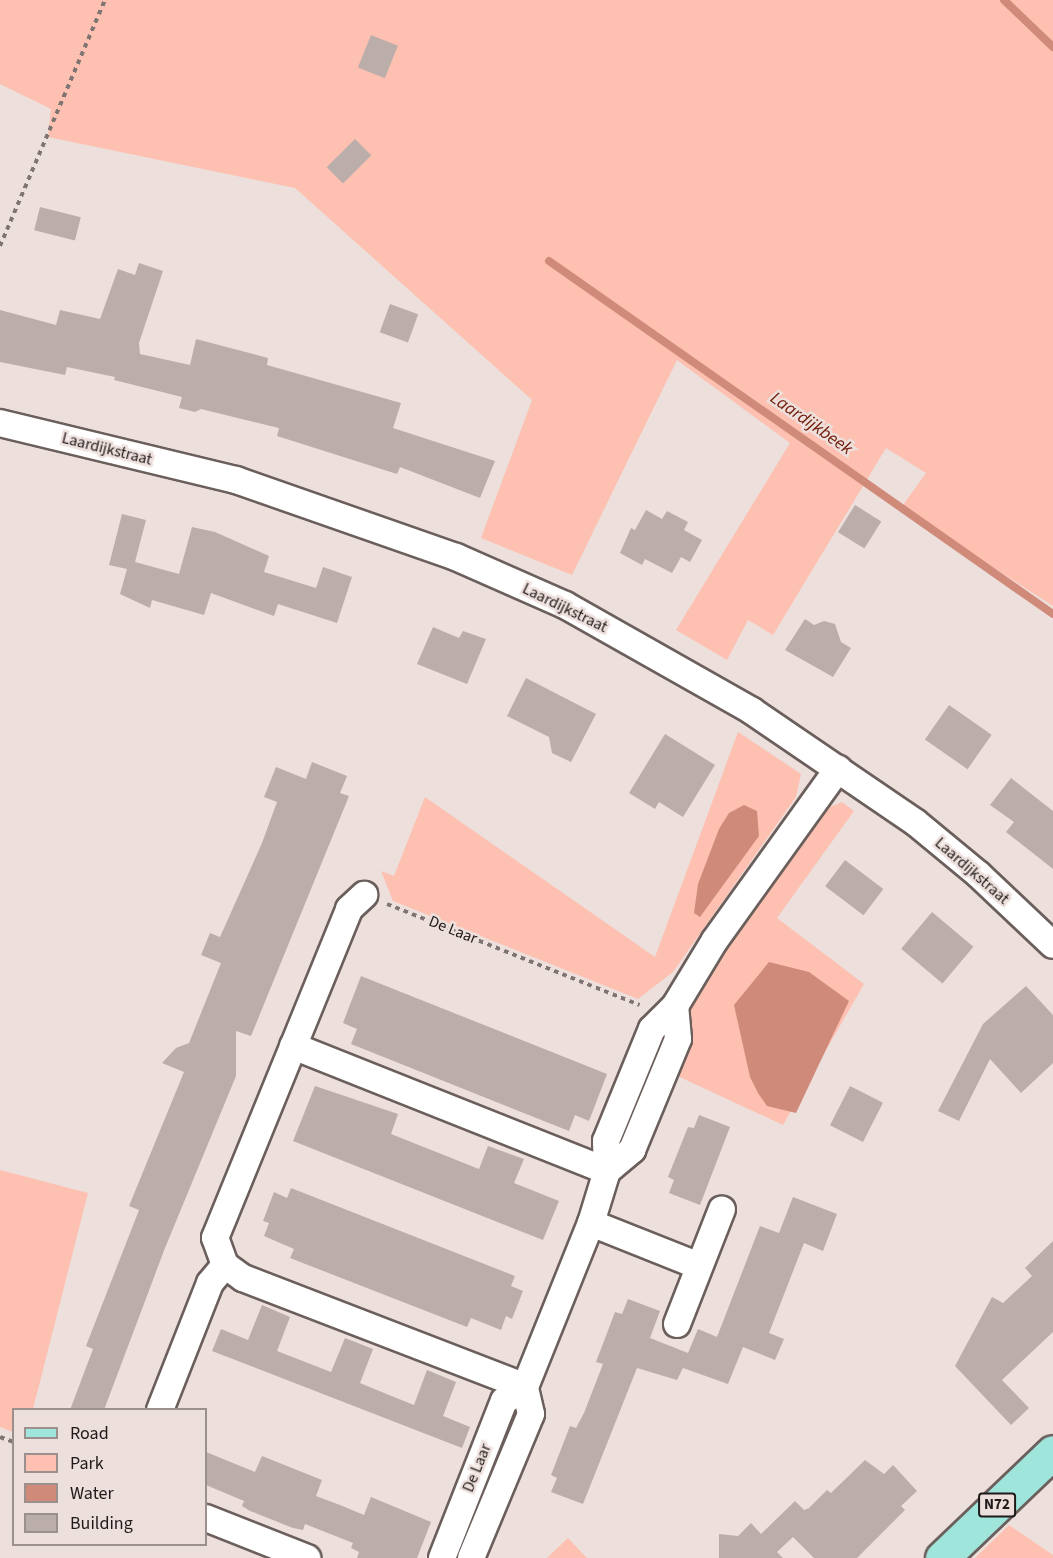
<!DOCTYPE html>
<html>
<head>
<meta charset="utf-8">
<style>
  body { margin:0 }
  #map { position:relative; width:1053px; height:1558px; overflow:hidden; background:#eddfdc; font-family:"Source Sans 3",sans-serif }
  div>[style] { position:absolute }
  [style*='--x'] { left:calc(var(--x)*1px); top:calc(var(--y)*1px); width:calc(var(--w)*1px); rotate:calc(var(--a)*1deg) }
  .green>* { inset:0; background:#fdc0b1 }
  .water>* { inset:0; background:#d08a79 }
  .stream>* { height:8px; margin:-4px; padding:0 4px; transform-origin:4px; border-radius:4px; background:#d08a79 }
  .building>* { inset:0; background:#bbaeaa; transform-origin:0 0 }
  .path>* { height:4px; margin-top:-2px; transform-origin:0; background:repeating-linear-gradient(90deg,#7e7573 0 4.5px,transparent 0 9px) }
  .roads { filter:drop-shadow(2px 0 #6b5f5c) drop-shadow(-2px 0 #6b5f5c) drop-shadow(0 2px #6b5f5c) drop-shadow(0 -2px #6b5f5c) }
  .minor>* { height:26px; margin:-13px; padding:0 13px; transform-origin:13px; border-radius:13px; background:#fff }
  .major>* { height:33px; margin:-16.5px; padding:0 16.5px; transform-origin:16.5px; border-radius:16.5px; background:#9fe5dc }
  span { translate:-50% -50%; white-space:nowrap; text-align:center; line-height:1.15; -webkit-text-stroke:5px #eddfdc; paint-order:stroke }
  .shield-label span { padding:2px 4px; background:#eddfdc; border:2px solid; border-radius:4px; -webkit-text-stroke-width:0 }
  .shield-label { font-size:15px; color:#1f1a19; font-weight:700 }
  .street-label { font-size:16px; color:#1f1a19 }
  .water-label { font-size:18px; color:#72200c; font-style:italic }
  .legend { position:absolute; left:12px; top:1408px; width:195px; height:138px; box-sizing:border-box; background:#eddfdc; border:2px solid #9b908e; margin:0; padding:8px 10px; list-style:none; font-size:18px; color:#1f1a19 }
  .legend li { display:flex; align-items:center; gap:12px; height:30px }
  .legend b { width:30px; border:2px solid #9b908e }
</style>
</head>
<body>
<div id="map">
  <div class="green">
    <i style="clip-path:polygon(0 0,1053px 0,1053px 606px,901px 508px,926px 473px,886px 448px,773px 635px,748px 620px,727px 660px,676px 630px,790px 443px,677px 360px,572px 575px,481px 538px,532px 400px,295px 188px,48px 137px,51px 109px,0 84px)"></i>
    <i style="clip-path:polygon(738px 732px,801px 774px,796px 797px,673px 972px,638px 999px,393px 901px,381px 871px,394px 876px,425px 797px,655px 957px)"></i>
    <i style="clip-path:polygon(842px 802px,854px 811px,777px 918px,864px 984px,783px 1125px,671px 1073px,687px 1012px,705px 978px,816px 822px,830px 807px)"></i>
    <i style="clip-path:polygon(0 1170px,88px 1193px,33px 1409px,14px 1410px,13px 1432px,0 1427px)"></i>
    <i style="clip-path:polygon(517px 1407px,521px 1417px,466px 1558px,448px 1558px,506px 1412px)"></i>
    <i style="clip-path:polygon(1009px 1525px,1053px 1555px,1053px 1558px,975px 1558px)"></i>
    <i style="clip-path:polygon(568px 1538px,587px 1558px,547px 1558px)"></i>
  </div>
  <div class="water">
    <i style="clip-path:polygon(744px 805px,757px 811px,759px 836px,700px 917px,694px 913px,698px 884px,719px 829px,729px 813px)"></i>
    <i style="clip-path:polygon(769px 962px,809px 972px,849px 1001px,796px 1113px,767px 1106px,758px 1093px,750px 1077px,734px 1005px)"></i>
  </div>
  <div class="stream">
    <i style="--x:1004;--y:0;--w:68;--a:43.8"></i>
    <i style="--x:549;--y:261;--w:615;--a:35.01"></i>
  </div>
  <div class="building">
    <i style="left:371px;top:35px;width:29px;height:35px;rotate:22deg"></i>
    <i style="left:355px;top:139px;width:23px;height:40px;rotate:45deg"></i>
    <i style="left:40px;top:207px;width:42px;height:24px;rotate:14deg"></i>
    <i style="clip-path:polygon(139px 263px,163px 271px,139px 343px,140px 354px,190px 365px,196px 339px,268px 358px,267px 365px,401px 403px,393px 428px,495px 461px,480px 498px,400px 467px,397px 474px,277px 436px,279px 428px,201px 409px,195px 412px,179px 408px,182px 397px,114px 380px,115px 377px,67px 367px,65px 375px,0 362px,0 310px,56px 325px,60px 310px,100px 319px,118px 269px,135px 275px)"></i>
    <i style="left:390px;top:304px;width:30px;height:30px;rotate:20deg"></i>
    <i style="left:855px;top:505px;width:31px;height:32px;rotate:32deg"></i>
    <i style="clip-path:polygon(646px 510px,662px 519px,667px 511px,688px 522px,684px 530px,702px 540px,690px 562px,681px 557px,672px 573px,645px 559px,642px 565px,620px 553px,631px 528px,635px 530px)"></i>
    <i style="clip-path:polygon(122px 514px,146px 520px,135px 562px,179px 574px,192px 527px,215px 532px,269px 556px,264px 572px,316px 588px,323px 567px,352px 577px,337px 623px,278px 604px,274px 616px,211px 593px,204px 615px,152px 600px,150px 608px,120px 594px,127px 569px,109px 565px)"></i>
    <i style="clip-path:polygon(805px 619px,814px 625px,824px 621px,835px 624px,841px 642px,851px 648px,833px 677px,785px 650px)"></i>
    <i style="clip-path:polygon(433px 627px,459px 638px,463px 631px,486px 639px,467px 684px,417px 664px)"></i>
    <i style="clip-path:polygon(526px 678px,596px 714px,571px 762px,552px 753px,549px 737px,507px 716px)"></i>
    <i style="left:949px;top:705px;width:52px;height:42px;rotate:35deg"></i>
    <i style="clip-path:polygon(665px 734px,715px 765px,683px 817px,659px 802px,655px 809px,629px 793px)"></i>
    <i style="clip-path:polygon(312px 762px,347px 776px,340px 793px,349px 796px,251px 1036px,236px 1031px,236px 1076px,165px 1248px,104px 1410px,70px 1410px,93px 1349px,86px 1346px,139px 1210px,129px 1206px,184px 1072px,162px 1063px,176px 1048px,189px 1043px,221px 963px,201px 955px,210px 933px,220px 937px,262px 843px,277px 802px,264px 797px,276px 767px,306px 779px)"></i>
    <i style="clip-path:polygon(1011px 778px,1053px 811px,1053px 869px,1006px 832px,1014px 822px,990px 805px)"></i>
    <i style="left:845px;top:860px;width:48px;height:33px;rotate:37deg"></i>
    <i style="left:932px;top:912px;width:54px;height:48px;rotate:40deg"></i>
    <i style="clip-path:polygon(361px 976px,607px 1074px,589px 1121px,575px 1115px,569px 1131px,351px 1044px,357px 1029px,343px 1023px)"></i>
    <i style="clip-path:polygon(1026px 986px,1053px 1015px,1053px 1063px,1021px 1093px,990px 1059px,959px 1121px,938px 1111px,983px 1024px)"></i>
    <i style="clip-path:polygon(315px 1086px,398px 1114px,391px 1134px,479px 1169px,488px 1146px,524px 1159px,514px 1183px,559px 1201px,543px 1240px,293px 1141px)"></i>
    <i style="left:850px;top:1086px;width:37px;height:44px;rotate:27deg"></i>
    <i style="clip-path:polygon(699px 1115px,730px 1127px,700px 1205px,669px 1193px,674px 1180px,668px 1177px,688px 1127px,694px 1128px)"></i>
    <i style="clip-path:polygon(291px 1188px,515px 1276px,511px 1286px,523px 1291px,512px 1319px,506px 1316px,501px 1330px,471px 1318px,467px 1327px,290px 1258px,294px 1249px,264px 1236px,269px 1223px,263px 1221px,274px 1192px,287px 1198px)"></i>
    <i style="clip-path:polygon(793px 1197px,837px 1214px,823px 1251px,804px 1243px,769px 1333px,784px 1339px,775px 1360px,743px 1347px,728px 1384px,683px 1368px,677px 1380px,637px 1368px,583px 1504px,551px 1492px,557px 1478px,551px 1475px,570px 1426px,576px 1428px,584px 1413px,603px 1364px,596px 1362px,615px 1312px,622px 1314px,628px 1299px,660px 1311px,650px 1338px,688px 1353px,698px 1329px,717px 1337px,760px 1226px,779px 1233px)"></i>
    <i style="clip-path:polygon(1053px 1241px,1053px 1332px,1002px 1380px,1029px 1408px,1011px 1425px,955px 1366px,992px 1297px,1003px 1303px,1032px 1276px,1025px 1268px)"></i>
    <i style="clip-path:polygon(262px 1305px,290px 1317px,277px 1351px,331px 1372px,345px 1338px,373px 1349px,360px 1383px,389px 1395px,414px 1405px,427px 1370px,456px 1382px,443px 1416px,470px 1427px,462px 1448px,212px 1351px,221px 1329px,248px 1340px)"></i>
    <i style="clip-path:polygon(206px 1452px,255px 1472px,262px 1456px,322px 1480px,316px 1496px,340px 1505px,364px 1515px,371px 1497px,431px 1522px,417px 1558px,357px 1558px,359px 1552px,351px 1548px,353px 1543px,305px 1524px,303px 1530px,293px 1528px,250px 1511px,242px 1506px,244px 1501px,206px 1485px)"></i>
    <i style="clip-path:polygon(865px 1460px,884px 1474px,893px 1465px,917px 1491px,901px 1506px,905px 1510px,857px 1558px,814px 1558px,793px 1537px,777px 1552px,783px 1558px,719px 1558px,719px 1534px,738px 1536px,751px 1523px,761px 1534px,795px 1501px,804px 1510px,809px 1508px,827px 1490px,831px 1493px)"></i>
  </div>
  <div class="path">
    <i style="--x:0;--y:246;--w:267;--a:-66.9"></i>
    <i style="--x:387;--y:904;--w:272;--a:21.8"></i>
    <i style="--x:0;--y:1437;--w:15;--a:20"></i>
  </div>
  <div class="roads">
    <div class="minor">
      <i style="--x:0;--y:423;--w:243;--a:13.6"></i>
      <i style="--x:236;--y:480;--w:233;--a:19.3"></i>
      <i style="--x:456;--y:557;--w:119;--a:23.8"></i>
      <i style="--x:565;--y:605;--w:215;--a:29.5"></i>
      <i style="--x:752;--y:711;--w:197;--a:34.3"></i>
      <i style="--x:915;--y:822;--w:82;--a:39.5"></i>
      <i style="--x:978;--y:874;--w:103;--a:43.4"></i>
      <i style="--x:293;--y:1046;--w:338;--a:21.7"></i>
      <i style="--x:607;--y:1171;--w:30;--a:-92"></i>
      <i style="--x:606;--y:1141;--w:121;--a:-67.7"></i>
      <i style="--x:652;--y:1029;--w:33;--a:-45"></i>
      <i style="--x:675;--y:1006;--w:77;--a:-58.8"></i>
      <i style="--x:715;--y:940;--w:211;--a:-54.3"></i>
      <i style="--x:591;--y:1223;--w:116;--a:21.7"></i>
      <i style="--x:225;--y:1265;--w:22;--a:36"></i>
      <i style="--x:243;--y:1278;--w:302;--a:21.1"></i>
      <i style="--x:677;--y:1324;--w:123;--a:-68.6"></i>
      <i style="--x:160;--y:1410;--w:136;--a:-68.5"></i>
      <i style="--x:210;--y:1283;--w:23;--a:-50"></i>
      <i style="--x:225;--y:1265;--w:29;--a:-110"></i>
      <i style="--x:215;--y:1238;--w:355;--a:-67.8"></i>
      <i style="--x:349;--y:909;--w:21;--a:-43"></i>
      <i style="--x:206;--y:1518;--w:109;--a:21.6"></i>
      <i style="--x:442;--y:1558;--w:169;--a:-68.5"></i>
      <i style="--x:504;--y:1401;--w:25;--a:-34"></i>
      <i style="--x:471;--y:1558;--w:156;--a:-67.4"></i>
      <i style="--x:531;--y:1414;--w:28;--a:-103"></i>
      <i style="--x:525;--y:1387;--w:177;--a:-68.1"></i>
      <i style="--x:591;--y:1223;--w:54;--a:-72.9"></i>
      <i style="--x:607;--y:1171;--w:33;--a:-40"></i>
      <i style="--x:632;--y:1150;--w:120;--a:-67.5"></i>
      <i style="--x:678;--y:1039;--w:33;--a:-95"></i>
    </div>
    <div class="major">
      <i style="--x:942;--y:1558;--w:153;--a:-43.7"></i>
    </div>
  </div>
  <div class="shield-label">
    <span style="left:997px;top:1505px">N72</span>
  </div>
  <div class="street-label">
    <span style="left:107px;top:449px;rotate:14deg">Laardijkstraat</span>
    <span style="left:565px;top:608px;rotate:26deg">Laardijkstraat</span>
    <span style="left:972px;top:871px;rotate:41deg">Laardijkstraat</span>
    <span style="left:453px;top:930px;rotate:22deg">De Laar</span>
    <span style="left:477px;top:1468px;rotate:-68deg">De Laar</span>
  </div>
  <div class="water-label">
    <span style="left:811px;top:424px;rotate:35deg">Laardijkbeek</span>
  </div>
  <ul class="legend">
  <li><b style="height:8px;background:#9fe5dc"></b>Road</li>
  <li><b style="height:16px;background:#fdc0b1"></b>Park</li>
  <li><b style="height:16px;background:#d08a79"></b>Water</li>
  <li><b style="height:16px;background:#bbaeaa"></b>Building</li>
  </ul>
</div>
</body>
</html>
